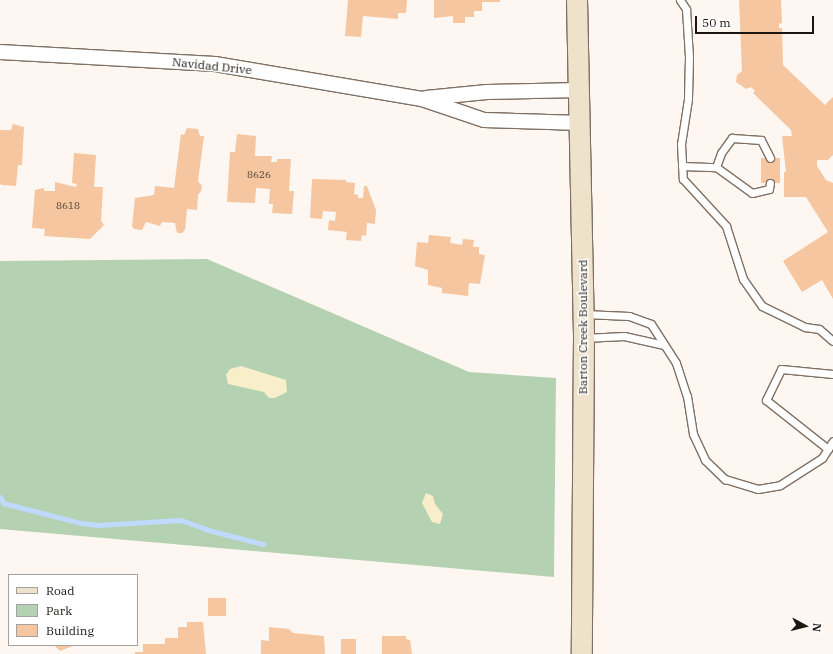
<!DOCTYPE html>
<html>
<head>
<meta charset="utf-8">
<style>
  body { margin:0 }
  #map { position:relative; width:833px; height:654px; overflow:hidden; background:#fef7f1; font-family:"IBM Plex Serif",serif }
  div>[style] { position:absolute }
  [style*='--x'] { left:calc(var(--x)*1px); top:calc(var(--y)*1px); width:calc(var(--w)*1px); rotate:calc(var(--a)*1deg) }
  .green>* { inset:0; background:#b4d2b2 }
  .sand>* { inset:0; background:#f8eec9 }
  .stream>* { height:5px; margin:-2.5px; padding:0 2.5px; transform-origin:2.5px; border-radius:2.5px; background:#c0d9ff }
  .building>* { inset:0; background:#f5c6a0; transform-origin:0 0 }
  .roads { filter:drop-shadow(1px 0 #807064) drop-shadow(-1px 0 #807064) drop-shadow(0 1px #807064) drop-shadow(0 -1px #807064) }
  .lane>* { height:7px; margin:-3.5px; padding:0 3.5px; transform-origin:3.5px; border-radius:3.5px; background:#fff }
  .street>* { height:14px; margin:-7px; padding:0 7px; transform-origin:7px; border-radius:7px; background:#fff }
  .secondary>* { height:20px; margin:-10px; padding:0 10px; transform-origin:10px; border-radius:10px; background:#efe2cb }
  span { translate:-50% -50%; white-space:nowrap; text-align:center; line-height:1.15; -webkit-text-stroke:3px #fff; paint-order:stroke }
  .number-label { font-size:10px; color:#524235 }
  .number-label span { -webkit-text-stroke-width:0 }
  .street-label { font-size:12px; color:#1b1611 }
  .legend { position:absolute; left:8px; top:574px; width:130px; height:72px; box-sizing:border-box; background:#fff; border:1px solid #a4a2a0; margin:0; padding:5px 7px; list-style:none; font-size:12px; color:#1b1611 }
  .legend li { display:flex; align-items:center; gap:8px; height:20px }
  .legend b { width:20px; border:1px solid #a4a2a0 }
  .north { position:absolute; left:785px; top:606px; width:40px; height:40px; -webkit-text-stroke:3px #fff; paint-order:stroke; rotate:97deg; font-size:11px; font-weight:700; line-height:16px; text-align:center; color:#1b1611 }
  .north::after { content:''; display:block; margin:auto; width:14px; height:18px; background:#1b1611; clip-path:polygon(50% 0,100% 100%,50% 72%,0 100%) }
  .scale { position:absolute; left:695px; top:16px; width:119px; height:18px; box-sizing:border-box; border:2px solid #1b1611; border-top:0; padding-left:5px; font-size:12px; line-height:14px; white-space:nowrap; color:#1b1611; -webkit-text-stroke:3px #fff; paint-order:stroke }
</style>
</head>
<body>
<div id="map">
  <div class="green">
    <i style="clip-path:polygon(207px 259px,469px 372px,556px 378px,554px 577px,0 529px,0 261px)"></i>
  </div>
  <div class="sand">
    <i style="clip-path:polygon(241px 366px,286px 380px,287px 392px,275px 398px,269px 398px,264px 392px,228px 384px,226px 375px,230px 369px)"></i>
    <i style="clip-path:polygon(426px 493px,433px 496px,435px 504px,443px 514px,440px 524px,432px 522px,422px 503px)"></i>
  </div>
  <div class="stream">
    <i style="--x:0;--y:497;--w:7;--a:63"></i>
    <i style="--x:3;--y:503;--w:81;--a:14.4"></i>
    <i style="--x:81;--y:523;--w:17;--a:7"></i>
    <i style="--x:98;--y:525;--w:83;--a:-3.4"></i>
    <i style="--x:181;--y:520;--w:29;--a:20"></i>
    <i style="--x:208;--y:530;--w:57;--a:14.3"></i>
  </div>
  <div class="building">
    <i style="clip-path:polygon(348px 0,407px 0,406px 13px,398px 13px,398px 19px,363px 16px,361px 37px,345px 36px)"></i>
    <i style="clip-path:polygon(434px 0,500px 0,500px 2px,482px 2px,482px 11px,474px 11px,474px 17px,465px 17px,465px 23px,453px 23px,453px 16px,434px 18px)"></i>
    <i style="clip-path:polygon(739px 0,781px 0,782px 23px,779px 24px,779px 28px,782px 28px,783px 65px,825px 105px,833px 97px,833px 155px,828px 160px,817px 160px,817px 166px,826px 180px,833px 183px,833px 299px,822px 280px,802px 292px,783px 261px,828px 232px,806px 197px,784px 197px,784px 172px,786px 172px,782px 136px,792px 136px,791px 130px,753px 93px,755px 91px,751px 87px,746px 89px,736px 82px,737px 75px,742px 71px)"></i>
    <i style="clip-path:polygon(13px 124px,24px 127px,22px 165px,18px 165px,16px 186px,2px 185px,0 184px,0 130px,11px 130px)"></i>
    <i style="clip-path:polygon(187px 128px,198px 129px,200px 136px,204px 136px,198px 181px,202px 186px,201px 191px,198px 195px,197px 210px,187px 209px,185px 230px,182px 233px,177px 233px,175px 223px,162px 222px,160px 226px,146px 222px,142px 230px,134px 229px,132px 226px,135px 198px,154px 195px,155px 186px,174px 188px,181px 134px,184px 135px)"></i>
    <i style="clip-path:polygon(237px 134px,256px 136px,255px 156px,272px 156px,271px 162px,277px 162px,277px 159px,291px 159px,289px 191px,294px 191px,292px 214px,272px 213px,273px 204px,269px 204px,270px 189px,256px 188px,255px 203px,227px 202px,230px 152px,235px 152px)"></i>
    <i style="clip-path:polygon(74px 153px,96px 155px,94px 187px,103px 187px,101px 221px,104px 225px,90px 239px,44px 236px,45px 229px,32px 228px,35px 190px,44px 188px,44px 191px,55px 191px,55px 182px,76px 187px,77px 184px,72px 183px)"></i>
    <i style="left:761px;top:158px;width:19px;height:25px"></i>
    <i style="clip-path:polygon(312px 179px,346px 180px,346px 182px,355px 183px,354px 194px,358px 195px,358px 198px,363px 198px,364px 186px,367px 186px,376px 210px,375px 224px,367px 223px,366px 236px,362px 235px,361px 241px,346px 240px,347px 232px,328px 230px,329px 220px,335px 221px,336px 212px,323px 211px,322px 219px,310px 218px)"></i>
    <i style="clip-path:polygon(429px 235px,451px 237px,450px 243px,462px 245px,463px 239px,474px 240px,473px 247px,479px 247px,479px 254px,485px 255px,480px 284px,469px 283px,468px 296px,442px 293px,442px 288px,428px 285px,428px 270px,415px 266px,417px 242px,428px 243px)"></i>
    <i style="left:208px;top:598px;width:18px;height:18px"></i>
    <i style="clip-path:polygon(187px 622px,203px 622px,206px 654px,135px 654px,135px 652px,143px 652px,143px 644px,165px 644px,165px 638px,178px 638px,178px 627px,187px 627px)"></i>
    <i style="clip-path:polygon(269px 627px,289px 629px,293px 633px,324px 636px,325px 654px,261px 654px,261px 640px,269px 641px)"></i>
    <i style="clip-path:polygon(382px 636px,406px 636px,406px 639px,410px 640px,412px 654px,382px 654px)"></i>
    <i style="left:341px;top:639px;width:15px;height:15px"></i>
    <i style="clip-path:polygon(54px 645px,75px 645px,60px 651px)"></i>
  </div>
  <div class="roads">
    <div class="lane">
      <i style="--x:680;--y:0;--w:11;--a:56"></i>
      <i style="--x:686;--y:9;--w:48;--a:86.4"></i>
      <i style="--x:689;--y:57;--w:42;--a:91.4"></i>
      <i style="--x:688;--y:99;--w:46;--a:98.8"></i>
      <i style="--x:681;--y:144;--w:35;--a:87"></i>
      <i style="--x:683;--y:179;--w:64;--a:47.5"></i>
      <i style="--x:726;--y:226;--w:56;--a:72.2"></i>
      <i style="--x:743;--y:279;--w:33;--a:55"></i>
      <i style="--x:762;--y:306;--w:48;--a:26"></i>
      <i style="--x:805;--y:327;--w:14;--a:8"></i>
      <i style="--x:819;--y:329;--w:18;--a:41"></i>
      <i style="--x:682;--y:166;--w:34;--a:2"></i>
      <i style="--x:716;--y:167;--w:44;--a:35.8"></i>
      <i style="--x:752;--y:193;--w:17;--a:-13"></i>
      <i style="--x:769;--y:189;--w:6;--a:-81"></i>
      <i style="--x:716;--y:167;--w:15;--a:-70"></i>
      <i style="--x:721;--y:153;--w:19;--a:-54"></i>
      <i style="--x:732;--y:138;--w:29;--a:4"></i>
      <i style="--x:761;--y:140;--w:20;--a:63"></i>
      <i style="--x:584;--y:314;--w:45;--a:2.5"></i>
      <i style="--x:629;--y:316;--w:23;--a:20"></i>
      <i style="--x:651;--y:324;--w:46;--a:57.3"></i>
      <i style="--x:676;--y:363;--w:35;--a:72"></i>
      <i style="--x:687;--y:396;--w:38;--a:81"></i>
      <i style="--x:693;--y:434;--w:29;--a:65"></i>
      <i style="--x:705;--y:460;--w:28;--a:44"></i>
      <i style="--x:725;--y:479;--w:34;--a:17"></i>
      <i style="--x:758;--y:489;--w:22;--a:-10"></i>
      <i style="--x:780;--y:485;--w:50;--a:-32.7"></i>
      <i style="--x:822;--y:458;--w:20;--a:-57"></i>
      <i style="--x:584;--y:338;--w:40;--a:-2.9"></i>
      <i style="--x:624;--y:336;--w:41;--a:12.7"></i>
      <i style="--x:828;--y:449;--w:79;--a:-141.7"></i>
      <i style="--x:766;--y:400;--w:34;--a:-64"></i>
      <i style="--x:781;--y:369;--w:52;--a:5.5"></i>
    </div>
    <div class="street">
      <i style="--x:0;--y:52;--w:215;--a:3.2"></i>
      <i style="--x:215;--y:64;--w:210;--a:9.6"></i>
      <i style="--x:422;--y:99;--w:65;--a:18.7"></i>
      <i style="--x:484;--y:120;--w:97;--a:1.8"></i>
      <i style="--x:426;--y:98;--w:61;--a:-5.6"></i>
      <i style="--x:487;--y:92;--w:93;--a:-1.2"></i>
    </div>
    <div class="secondary">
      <i style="--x:577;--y:0;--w:338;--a:88.8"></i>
      <i style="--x:584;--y:338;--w:316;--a:90.4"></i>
    </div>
  </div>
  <div class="number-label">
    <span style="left:259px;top:175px">8626</span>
    <span style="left:68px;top:206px">8618</span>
  </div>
  <div class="street-label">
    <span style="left:212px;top:66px;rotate:6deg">Navidad Drive</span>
    <span style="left:583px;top:327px;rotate:-90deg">Barton Creek Boulevard</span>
  </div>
  <ul class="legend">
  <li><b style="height:5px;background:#efe2cb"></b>Road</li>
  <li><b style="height:11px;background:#b4d2b2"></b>Park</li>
  <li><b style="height:11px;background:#f5c6a0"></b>Building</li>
  </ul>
  <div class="north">N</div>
  <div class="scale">50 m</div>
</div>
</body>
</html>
